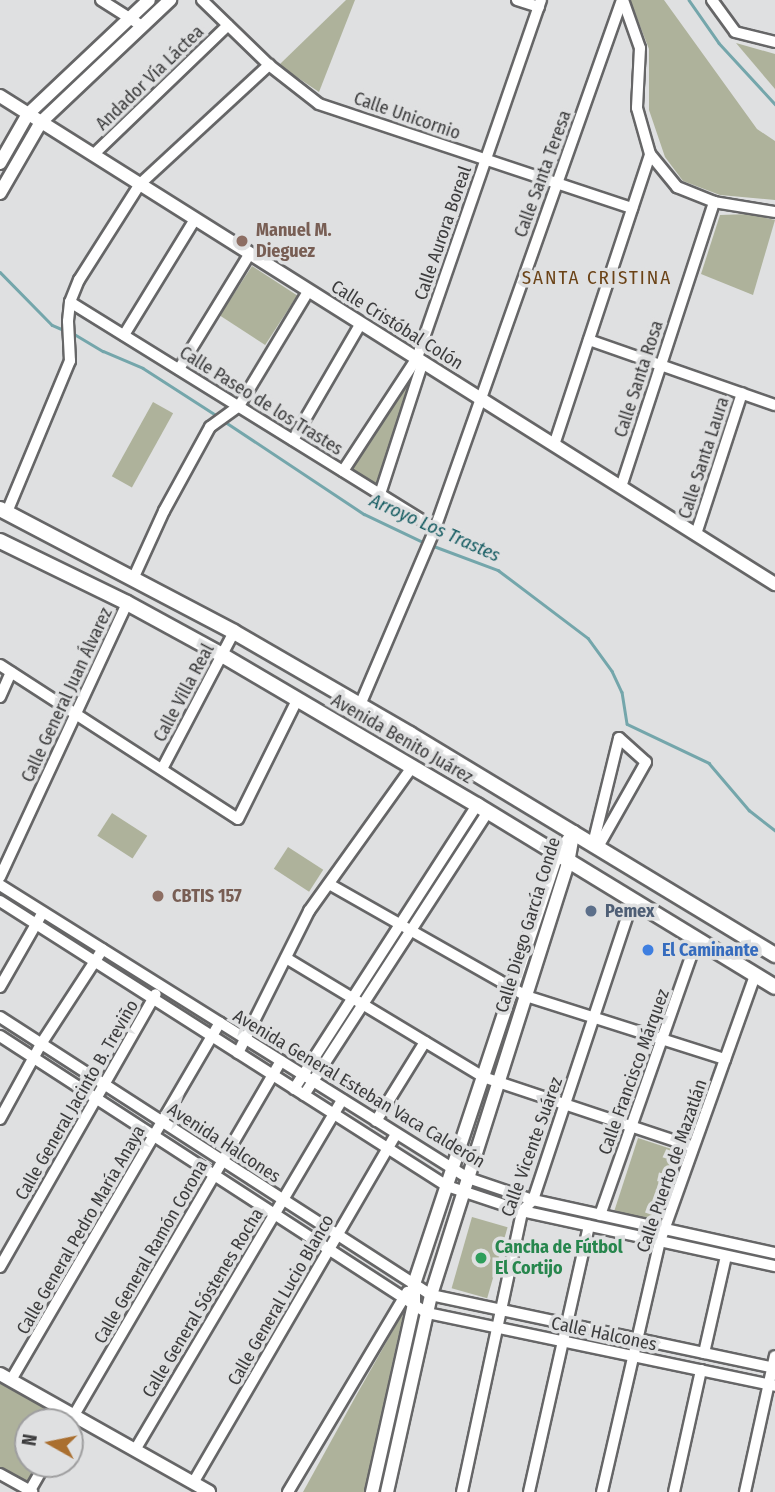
<!DOCTYPE html>
<html>
<head>
<meta charset="utf-8">
<style>
  body { margin:0 }
  #map { position:relative; width:775px; height:1492px; overflow:hidden; background:#dfe0e1; font-family:"Fira Sans Condensed",sans-serif }
  div>[style] { position:absolute }
  [style*='--x'] { left:calc(var(--x)*1px); top:calc(var(--y)*1px); width:calc(var(--w)*1px); rotate:calc(var(--a)*1deg) }
  .green>* { inset:0; background:#aeb29b; transform-origin:0 0 }
  .stream>* { height:2.5px; margin:-1.25px; padding:0 1.25px; transform-origin:1.25px; border-radius:1.25px; background:#74a6ab }
  .roads { filter:drop-shadow(2px 0 #666667) drop-shadow(-2px 0 #666667) drop-shadow(0 2px #666667) drop-shadow(0 -2px #666667) }
  .minor>* { height:10px; margin:-5px; padding:0 5px; transform-origin:5px; border-radius:5px; background:#fff }
  .tertiary>* { height:12px; margin:-6px; padding:0 6px; transform-origin:6px; border-radius:6px; background:#fff }
  .primary>* { height:14px; margin:-7px; padding:0 7px; transform-origin:7px; border-radius:7px; background:#fff }
  .dots>* { width:19px; height:19px; translate:-50% -50%; box-sizing:border-box; border:4px solid #dfe0e1; border-radius:50% }
  span { translate:-50% -50%; white-space:nowrap; text-align:center; line-height:1.15; -webkit-text-stroke:7px #dfe0e1; paint-order:stroke }
  .street-label { font-size:18px; color:#3c3c3d }
  .education-label { font-size:18px; color:#785e54; font-weight:700 }
  .left { translate:0 -50%; text-align:left }
  .service-label { font-size:18px; color:#4e5e75; font-weight:700 }
  .shop-label { font-size:18px; color:#366cbe; font-weight:700 }
  .leisure-label { font-size:18px; color:#27864d; font-weight:700 }
  .neighbourhood-label { font-size:19px; color:#6b4317; letter-spacing:2px }
  .water-label { font-size:19px; color:#145b61; font-style:italic }
  .north { position:absolute; left:14px; top:1408px; width:70px; height:70px; box-sizing:border-box; background:#dfe0e1; border:2px solid #9e9e9f; border-radius:50%; rotate:279deg; font-size:19px; font-weight:700; line-height:28px; text-align:center; color:#3c3c3d }
  .north::after { content:''; display:block; margin:auto; width:24px; height:32px; background:#aa6f2f; clip-path:polygon(50% 0,100% 100%,50% 72%,0 100%) }
</style>
</head>
<body>
<div id="map">
  <div class="green">
    <i style="clip-path:polygon(346px 0,355px 0,319px 92px,279px 65px)"></i>
    <i style="clip-path:polygon(630px 0,664px 0,757px 129px,775px 141px,775px 200px,720px 195px,683px 181px,665px 157px,649px 110px,649px 49px)"></i>
    <i style="clip-path:polygon(736px 43px,775px 54px,775px 89px)"></i>
    <i style="clip-path:polygon(750px 214px,775px 220px,753px 295px,701px 274px,720px 215px)"></i>
    <i style="left:252px;top:266px;width:54px;height:59px;rotate:33deg"></i>
    <i style="clip-path:polygon(415px 373px,376px 486px,351px 471px)"></i>
    <i style="left:153px;top:402px;width:23px;height:85px;rotate:29deg"></i>
    <i style="left:112px;top:813px;width:42px;height:27px;rotate:33deg"></i>
    <i style="left:288px;top:847px;width:42px;height:26px;rotate:33deg"></i>
    <i style="left:638px;top:1138px;width:45px;height:76px;rotate:18deg"></i>
    <i style="left:472px;top:1217px;width:37px;height:74px;rotate:16deg"></i>
    <i style="clip-path:polygon(404px 1311px,364px 1492px,303px 1492px,357px 1394px)"></i>
    <i style="clip-path:polygon(0 1381px,65px 1416px,62px 1422px,28px 1422px,28px 1464px,38px 1464px,26px 1485px,0 1470px)"></i>
  </div>
  <div class="stream">
    <i style="--x:689;--y:0;--w:52;--a:55.1"></i>
    <i style="--x:719;--y:43;--w:83;--a:47.4"></i>
    <i style="--x:0;--y:272;--w:74;--a:45.5"></i>
    <i style="--x:52;--y:325;--w:13;--a:23"></i>
    <i style="--x:71;--y:332;--w:37;--a:31"></i>
    <i style="--x:103;--y:351;--w:43;--a:23"></i>
    <i style="--x:143;--y:368;--w:90;--a:32.8"></i>
    <i style="--x:224;--y:421;--w:168;--a:33.6"></i>
    <i style="--x:364;--y:514;--w:68;--a:25.4"></i>
    <i style="--x:431;--y:545;--w:72;--a:20.5"></i>
    <i style="--x:498;--y:570;--w:113;--a:37.1"></i>
    <i style="--x:588;--y:638;--w:41;--a:54"></i>
    <i style="--x:612;--y:671;--w:23;--a:65"></i>
    <i style="--x:622;--y:692;--w:32;--a:81"></i>
    <i style="--x:627;--y:724;--w:91;--a:25.4"></i>
    <i style="--x:709;--y:763;--w:62;--a:49.6"></i>
    <i style="--x:749;--y:810;--w:33;--a:38"></i>
  </div>
  <div class="roads">
    <div class="minor">
      <i style="--x:101;--y:0;--w:49;--a:32.4"></i>
      <i style="--x:202;--y:0;--w:93;--a:44.1"></i>
      <i style="--x:269;--y:65;--w:63;--a:38"></i>
      <i style="--x:319;--y:104;--w:330;--a:18.4"></i>
      <i style="--x:517;--y:0;--w:23;--a:18"></i>
      <i style="--x:623;--y:0;--w:51;--a:70.5"></i>
      <i style="--x:640;--y:48;--w:60;--a:92.9"></i>
      <i style="--x:637;--y:108;--w:48;--a:74.2"></i>
      <i style="--x:650;--y:154;--w:43;--a:50.7"></i>
      <i style="--x:677;--y:187;--w:40;--a:22"></i>
      <i style="--x:714;--y:202;--w:62;--a:9.3"></i>
      <i style="--x:712;--y:0;--w:39;--a:54"></i>
      <i style="--x:735;--y:32;--w:41;--a:14"></i>
      <i style="--x:93;--y:155;--w:187;--a:-43.9"></i>
      <i style="--x:70;--y:302;--w:429;--a:31.8"></i>
      <i style="--x:124;--y:335;--w:136;--a:-58.5"></i>
      <i style="--x:589;--y:340;--w:197;--a:19.3"></i>
      <i style="--x:179;--y:369;--w:136;--a:-58.5"></i>
      <i style="--x:293;--y:440;--w:135;--a:-59.8"></i>
      <i style="--x:554;--y:445;--w:306;--a:-71.7"></i>
      <i style="--x:343;--y:471;--w:135;--a:-56.8"></i>
      <i style="--x:417;--y:358;--w:379;--a:-70.9"></i>
      <i style="--x:621;--y:487;--w:300;--a:-71.9"></i>
      <i style="--x:380;--y:494;--w:139;--a:-72"></i>
      <i style="--x:7;--y:512;--w:164;--a:-67.4"></i>
      <i style="--x:70;--y:361;--w:40;--a:-92.9"></i>
      <i style="--x:68;--y:321;--w:19;--a:-84"></i>
      <i style="--x:70;--y:302;--w:24;--a:-68"></i>
      <i style="--x:79;--y:280;--w:114;--a:-57.6"></i>
      <i style="--x:140;--y:184;--w:176;--a:-42.7"></i>
      <i style="--x:696;--y:534;--w:148;--a:-71.9"></i>
      <i style="--x:133;--y:579;--w:75;--a:-65.5"></i>
      <i style="--x:164;--y:511;--w:96;--a:-61.3"></i>
      <i style="--x:210;--y:427;--w:36;--a:-36"></i>
      <i style="--x:239;--y:406;--w:135;--a:-58.9"></i>
      <i style="--x:0;--y:665;--w:283;--a:32.9"></i>
      <i style="--x:238;--y:819;--w:133;--a:-63.6"></i>
      <i style="--x:0;--y:697;--w:27;--a:-66"></i>
      <i style="--x:360;--y:705;--w:186;--a:-66.9"></i>
      <i style="--x:433;--y:534;--w:566;--a:-70.51"></i>
      <i style="--x:162;--y:769;--w:155;--a:-62.3"></i>
      <i style="--x:593;--y:844;--w:109;--a:-76.2"></i>
      <i style="--x:619;--y:738;--w:36;--a:42"></i>
      <i style="--x:646;--y:762;--w:98;--a:119.5"></i>
      <i style="--x:0;--y:877;--w:302;--a:-65.1"></i>
      <i style="--x:329;--y:884;--w:227;--a:29.6"></i>
      <i style="--x:526;--y:996;--w:209;--a:17.6"></i>
      <i style="--x:0;--y:885;--w:552;--a:32.05"></i>
      <i style="--x:468;--y:1178;--w:69;--a:18.7"></i>
      <i style="--x:533;--y:1200;--w:248;--a:12.4"></i>
      <i style="--x:0;--y:901;--w:530;--a:32.52"></i>
      <i style="--x:447;--y:1186;--w:79;--a:18.4"></i>
      <i style="--x:522;--y:1211;--w:259;--a:12.3"></i>
      <i style="--x:286;--y:958;--w:230;--a:31.1"></i>
      <i style="--x:483;--y:1077;--w:221;--a:18.4"></i>
      <i style="--x:0;--y:987;--w:86;--a:-60.2"></i>
      <i style="--x:0;--y:1017;--w:513;--a:32.82"></i>
      <i style="--x:431;--y:1295;--w:352;--a:12"></i>
      <i style="--x:0;--y:1036;--w:509;--a:32.97"></i>
      <i style="--x:427;--y:1313;--w:356;--a:11.8"></i>
      <i style="--x:238;--y:1053;--w:159;--a:-63.4"></i>
      <i style="--x:309;--y:911;--w:177;--a:-54.4"></i>
      <i style="--x:294;--y:1089;--w:338;--a:-57.2"></i>
      <i style="--x:304;--y:1095;--w:338;--a:-57"></i>
      <i style="--x:0;--y:1119;--w:85;--a:-61.3"></i>
      <i style="--x:41;--y:1044;--w:113;--a:-56.9"></i>
      <i style="--x:376;--y:1121;--w:93;--a:-58.2"></i>
      <i style="--x:600;--y:1215;--w:292;--a:-70.6"></i>
      <i style="--x:0;--y:1267;--w:314;--a:-60.3"></i>
      <i style="--x:704;--y:1353;--w:99;--a:-77.2"></i>
      <i style="--x:11;--y:1380;--w:414;--a:-59.7"></i>
      <i style="--x:70;--y:1422;--w:418;--a:-59.7"></i>
      <i style="--x:135;--y:1450;--w:407;--a:-59.4"></i>
      <i style="--x:0;--y:1474;--w:37;--a:29"></i>
      <i style="--x:193;--y:1483;--w:404;--a:-59.8"></i>
      <i style="--x:29;--y:1492;--w:32;--a:-60"></i>
      <i style="--x:288;--y:1492;--w:233;--a:-59.2"></i>
      <i style="--x:462;--y:1492;--w:287;--a:-77.9"></i>
      <i style="--x:522;--y:1211;--w:16;--a:-45"></i>
      <i style="--x:533;--y:1200;--w:316;--a:-71.6"></i>
      <i style="--x:529;--y:1492;--w:273;--a:-77.3"></i>
      <i style="--x:602;--y:1492;--w:258;--a:-77"></i>
      <i style="--x:660;--y:1241;--w:282;--a:-70.3"></i>
      <i style="--x:674;--y:1492;--w:125;--a:-77.5"></i>
      <i style="--x:745;--y:1492;--w:139;--a:-77.6"></i>
    </div>
    <div class="tertiary">
      <i style="--x:0;--y:96;--w:916;--a:32.2"></i>
      <i style="--x:0;--y:163;--w:56;--a:-60.3"></i>
      <i style="--x:28;--y:114;--w:166;--a:-43.3"></i>
      <i style="--x:0;--y:193;--w:82;--a:-60"></i>
      <i style="--x:41;--y:122;--w:178;--a:-43.4"></i>
      <i style="--x:0;--y:1374;--w:240;--a:29.4"></i>
      <i style="--x:372;--y:1492;--w:193;--a:-77.4"></i>
      <i style="--x:414;--y:1304;--w:20;--a:-90"></i>
      <i style="--x:414;--y:1284;--w:451;--a:-71.6"></i>
      <i style="--x:556;--y:856;--w:30;--a:-53"></i>
      <i style="--x:387;--y:1492;--w:202;--a:-77.4"></i>
      <i style="--x:431;--y:1295;--w:453;--a:-72.4"></i>
      <i style="--x:568;--y:863;--w:27;--a:-80"></i>
    </div>
    <div class="primary">
      <i style="--x:0;--y:509;--w:264;--a:27.7"></i>
      <i style="--x:234;--y:632;--w:203;--a:30.1"></i>
      <i style="--x:410;--y:734;--w:427;--a:31.2"></i>
      <i style="--x:0;--y:541;--w:141;--a:26"></i>
      <i style="--x:127;--y:603;--w:108;--a:28.7"></i>
      <i style="--x:222;--y:655;--w:296;--a:30.5"></i>
      <i style="--x:477;--y:805;--w:349;--a:31.4"></i>
    </div>
  </div>
  <div class="dots">
    <i style="left:242px;top:241px;background:#8d6e63"></i>
    <i style="left:158px;top:896px;background:#8d6e63"></i>
    <i style="left:591px;top:911px;background:#5c6f8a"></i>
    <i style="left:648px;top:950px;background:#3f7fe0"></i>
    <i style="left:481px;top:1258px;background:#2e9e5b"></i>
  </div>
  <div class="street-label">
    <span style="left:150px;top:78px;rotate:-44deg">Andador Vía Láctea</span>
    <span style="left:407px;top:116px;rotate:19deg">Calle Unicornio</span>
    <span style="left:543px;top:174px;rotate:-70deg">Calle Santa Teresa</span>
    <span style="left:443px;top:233px;rotate:-71deg">Calle Aurora Boreal</span>
    <span style="left:397px;top:325px;rotate:32deg">Calle Cristóbal Colón</span>
    <span style="left:639px;top:379px;rotate:-72deg">Calle Santa Rosa</span>
    <span style="left:261px;top:401px;rotate:32deg">Calle Paseo de los Trastes</span>
    <span style="left:704px;top:458px;rotate:-72deg">Calle Santa Laura</span>
    <span style="left:184px;top:693px;rotate:-62deg">Calle Villa Real</span>
    <span style="left:67px;top:695px;rotate:-65deg">Calle General Juan Álvarez</span>
    <span style="left:402px;top:739px;rotate:30deg">Avenida Benito Juárez</span>
    <span style="left:528px;top:925px;rotate:-73deg">Calle Diego García Conde</span>
    <span style="left:634px;top:1072px;rotate:-70deg">Calle Francisco Márquez</span>
    <span style="left:359px;top:1089px;rotate:31deg">Avenida General Esteban Vaca Calderón</span>
    <span style="left:77px;top:1100px;rotate:-60deg">Calle General Jacinto B. Treviño</span>
    <span style="left:224px;top:1143px;rotate:33deg">Avenida Halcones</span>
    <span style="left:532px;top:1147px;rotate:-70deg">Calle Vicente Suárez</span>
    <span style="left:672px;top:1166px;rotate:-71deg">Calle Puerto de Mazatlán</span>
    <span style="left:81px;top:1230px;rotate:-60deg">Calle General Pedro María Anaya</span>
    <span style="left:151px;top:1252px;rotate:-60deg">Calle General Ramón Corona</span>
    <span style="left:281px;top:1300px;rotate:-60deg">Calle General Lucio Blanco</span>
    <span style="left:203px;top:1303px;rotate:-59deg">Calle General Sóstenes Rocha</span>
    <span style="left:604px;top:1334px;rotate:12deg">Calle Halcones</span>
  </div>
  <div class="education-label">
    <span class="left" style="left:256px;top:241px">Manuel M.<br>Dieguez</span>
    <span class="left" style="left:172px;top:896px">CBTIS 157</span>
  </div>
  <div class="service-label">
    <span class="left" style="left:605px;top:911px">Pemex</span>
  </div>
  <div class="shop-label">
    <span class="left" style="left:662px;top:950px">El Caminante</span>
  </div>
  <div class="leisure-label">
    <span class="left" style="left:495px;top:1258px">Cancha de Fútbol<br>El Cortijo</span>
  </div>
  <div class="neighbourhood-label">
    <span style="left:597px;top:278px">SANTA CRISTINA</span>
  </div>
  <div class="water-label">
    <span style="left:435px;top:528px;rotate:24deg">Arroyo Los Trastes</span>
  </div>
  <div class="north">N</div>
</div>
</body>
</html>
